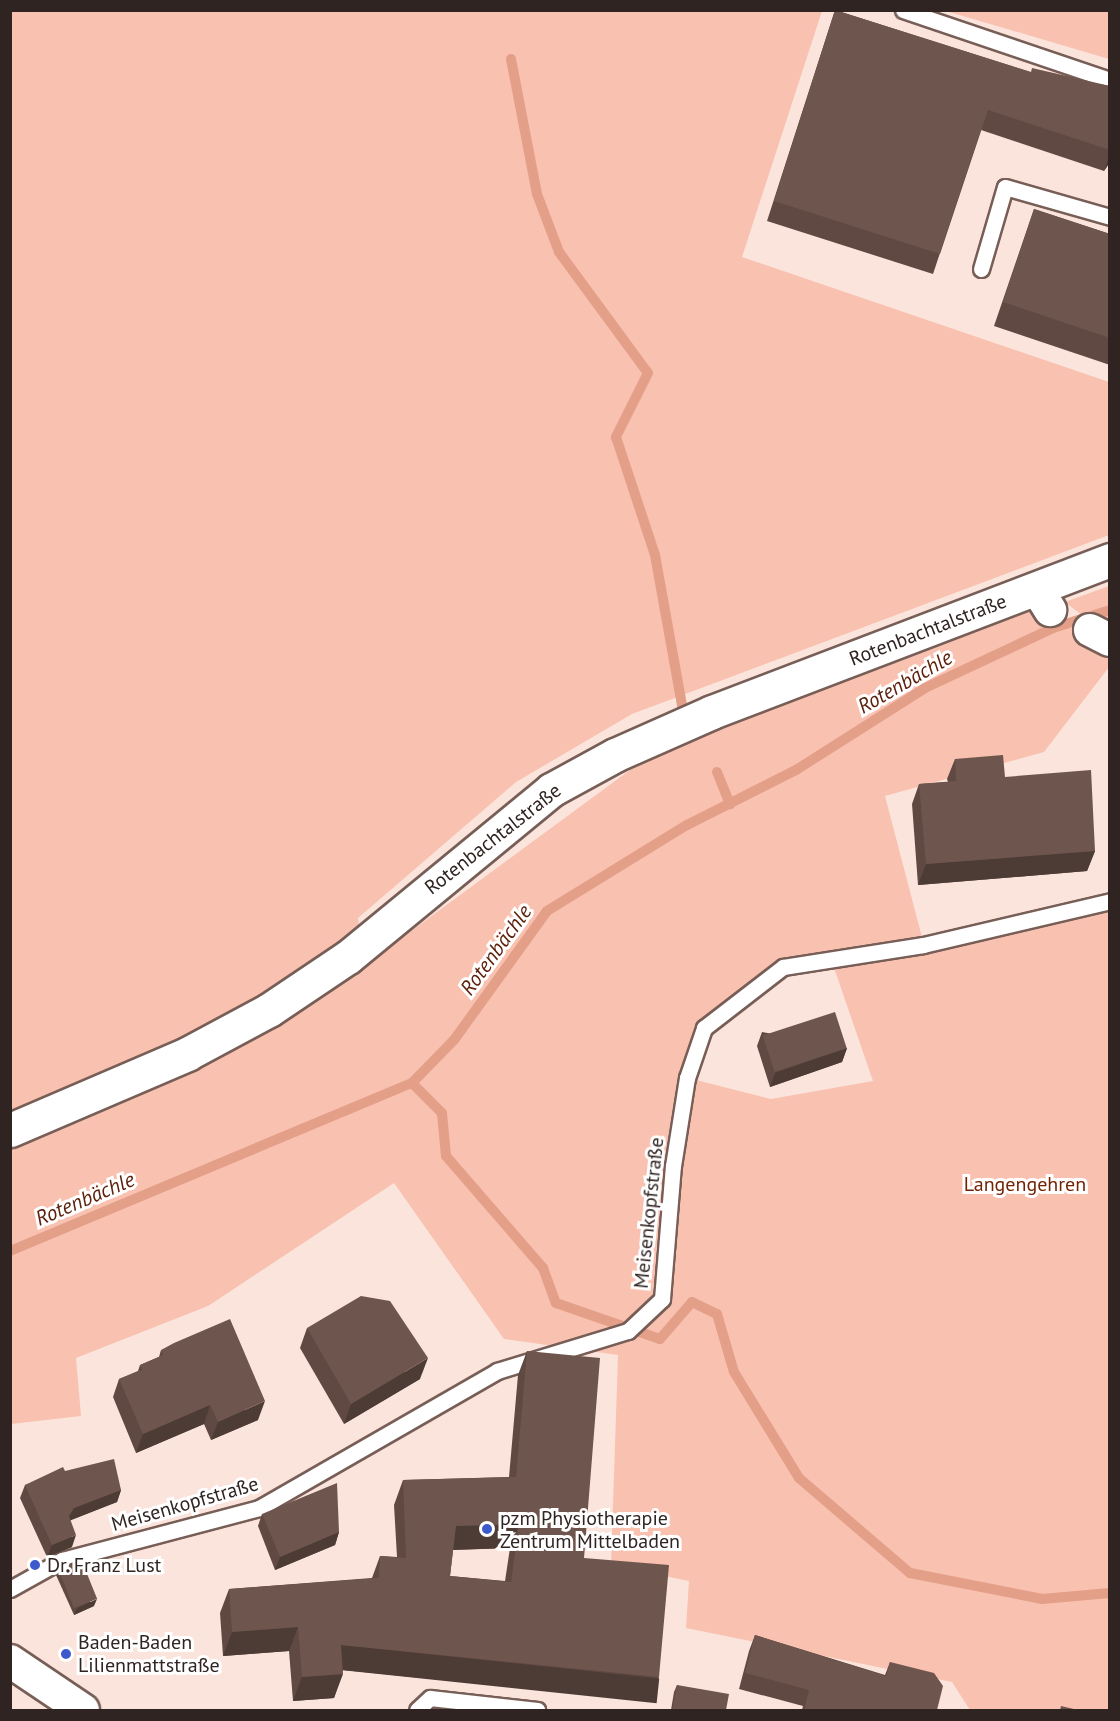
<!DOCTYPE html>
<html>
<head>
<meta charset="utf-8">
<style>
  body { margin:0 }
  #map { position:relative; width:1120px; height:1721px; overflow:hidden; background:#fbe4dc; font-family:"PT Sans",sans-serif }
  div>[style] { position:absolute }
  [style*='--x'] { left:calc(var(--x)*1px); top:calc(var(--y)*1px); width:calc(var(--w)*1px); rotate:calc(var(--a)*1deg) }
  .green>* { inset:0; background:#f9c1b0 }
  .stream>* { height:10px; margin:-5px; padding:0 5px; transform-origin:5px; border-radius:5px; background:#e49f89 }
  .roads { filter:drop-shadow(2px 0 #775e56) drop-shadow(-2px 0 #775e56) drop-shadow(0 2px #775e56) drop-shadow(0 -2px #775e56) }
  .service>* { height:15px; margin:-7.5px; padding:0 7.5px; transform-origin:7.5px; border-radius:7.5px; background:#fff }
  .minor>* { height:32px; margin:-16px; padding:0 16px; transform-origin:16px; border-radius:16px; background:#fff }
  .secondary>* { height:33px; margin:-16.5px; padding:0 16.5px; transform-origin:16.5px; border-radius:16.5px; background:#fff }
  .wall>* { inset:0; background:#5f4942 }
  .shaded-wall>* { inset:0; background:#4d3c36; transform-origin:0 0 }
  .building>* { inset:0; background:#6e554d; transform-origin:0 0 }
  .dots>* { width:16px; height:16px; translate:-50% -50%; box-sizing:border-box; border:3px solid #fff; border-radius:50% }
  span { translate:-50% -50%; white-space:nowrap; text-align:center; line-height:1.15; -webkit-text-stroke:6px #fff; paint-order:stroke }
  .street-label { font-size:20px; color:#2f2421 }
  .park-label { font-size:20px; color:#722303 }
  .poi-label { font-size:20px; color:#2f2421 }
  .left { translate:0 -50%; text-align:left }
  .water-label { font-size:21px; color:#5d200b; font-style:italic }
  .frame { position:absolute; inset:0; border:12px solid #2f2421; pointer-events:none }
</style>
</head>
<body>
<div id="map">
  <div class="green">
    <i style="clip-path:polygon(evenodd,10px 11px,822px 11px,742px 257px,1109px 382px,1109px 535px,632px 714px,516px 782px,358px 918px,365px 965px,630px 770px,779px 700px,1023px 610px,1109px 642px,1109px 667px,1044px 752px,885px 796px,924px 945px,1109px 901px,1109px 1710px,970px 1710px,952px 1682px,686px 1628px,689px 1581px,611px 1565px,618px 1355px,504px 1339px,394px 1183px,208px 1306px,76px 1358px,81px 1416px,11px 1424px,10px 11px,831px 959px,873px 1081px,771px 1099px,688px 1078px,704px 1029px,783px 967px,831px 959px)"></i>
    <i style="clip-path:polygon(946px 11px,1109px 11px,1109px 59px)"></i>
    <i style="clip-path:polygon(1109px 586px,1109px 636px,1065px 602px)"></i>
  </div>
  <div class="stream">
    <i style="--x:511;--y:59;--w:137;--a:79.1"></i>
    <i style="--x:537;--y:194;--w:62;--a:69.2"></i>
    <i style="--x:559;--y:252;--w:150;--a:53.7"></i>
    <i style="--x:648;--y:373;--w:72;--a:116.6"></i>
    <i style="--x:616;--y:437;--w:124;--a:71.7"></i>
    <i style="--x:655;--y:555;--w:158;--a:79.8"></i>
    <i style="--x:717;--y:772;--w:35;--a:68"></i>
    <i style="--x:412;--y:1083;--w:42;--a:45"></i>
    <i style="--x:442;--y:1113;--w:43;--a:84.7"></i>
    <i style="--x:446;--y:1156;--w:148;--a:49.1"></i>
    <i style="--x:543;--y:1268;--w:37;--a:70"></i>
    <i style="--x:556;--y:1303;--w:110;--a:19.1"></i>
    <i style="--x:660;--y:1339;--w:49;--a:-49.1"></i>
    <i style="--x:692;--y:1302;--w:28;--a:26"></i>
    <i style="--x:717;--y:1314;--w:60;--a:73.7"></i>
    <i style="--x:734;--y:1372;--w:124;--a:58.5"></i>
    <i style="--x:799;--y:1478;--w:146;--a:40.6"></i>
    <i style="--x:910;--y:1573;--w:135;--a:11.1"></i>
    <i style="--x:1042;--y:1599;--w:68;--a:-5"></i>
    <i style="--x:10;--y:1251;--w:436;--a:-22.7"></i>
    <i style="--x:412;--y:1083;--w:60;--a:-45.7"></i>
    <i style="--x:454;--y:1040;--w:159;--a:-54.2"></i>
    <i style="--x:547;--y:911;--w:164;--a:-31.6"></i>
    <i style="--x:687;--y:825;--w:122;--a:-26.8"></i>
    <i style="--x:796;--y:770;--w:153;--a:-32.4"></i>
    <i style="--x:925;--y:688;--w:141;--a:-25.1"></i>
    <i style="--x:1053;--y:628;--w:60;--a:-17.5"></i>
  </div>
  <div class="roads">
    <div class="service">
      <i style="--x:903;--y:10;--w:219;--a:18.7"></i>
      <i style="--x:981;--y:269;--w:85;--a:-73.7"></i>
      <i style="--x:1005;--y:187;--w:109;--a:15.9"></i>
      <i style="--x:10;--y:1589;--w:60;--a:-29.1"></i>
      <i style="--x:62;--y:1560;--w:204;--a:-14.8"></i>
      <i style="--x:259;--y:1508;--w:275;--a:-29.9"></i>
      <i style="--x:497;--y:1371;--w:137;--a:-17"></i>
      <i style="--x:628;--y:1331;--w:47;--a:-43.3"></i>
      <i style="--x:662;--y:1299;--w:133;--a:-85.3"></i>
      <i style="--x:673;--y:1166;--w:89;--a:-81"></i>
      <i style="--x:687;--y:1078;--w:53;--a:-71.2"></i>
      <i style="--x:704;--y:1028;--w:100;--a:-37.7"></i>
      <i style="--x:783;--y:967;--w:142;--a:-8.9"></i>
      <i style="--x:923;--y:945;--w:192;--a:-13.2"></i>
      <i style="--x:417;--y:1710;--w:18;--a:-43"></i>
      <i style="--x:430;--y:1698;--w:108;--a:6.4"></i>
    </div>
    <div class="minor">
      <i style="--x:1037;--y:589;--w:25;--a:58"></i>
      <i style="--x:1090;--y:630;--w:22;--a:27"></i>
      <i style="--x:10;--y:1661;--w:88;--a:33.9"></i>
    </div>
    <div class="secondary">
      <i style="--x:10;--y:1130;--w:193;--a:-23.2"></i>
      <i style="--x:187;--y:1054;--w:93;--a:-28.2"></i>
      <i style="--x:269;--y:1010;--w:95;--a:-33.9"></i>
      <i style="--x:348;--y:957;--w:263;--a:-39.4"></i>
      <i style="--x:551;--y:790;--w:73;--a:-28.7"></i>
      <i style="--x:615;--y:755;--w:106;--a:-23.9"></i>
      <i style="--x:712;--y:712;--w:426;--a:-20.9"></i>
    </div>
  </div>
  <div class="wall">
    <i style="clip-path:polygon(835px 10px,1030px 72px,1110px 86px,1110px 162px,1104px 171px,981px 130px,933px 274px,767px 221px)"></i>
    <i style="clip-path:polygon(1034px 209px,1110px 234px,1110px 365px,994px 326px)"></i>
    <i style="clip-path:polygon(955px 759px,1005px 777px,1095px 851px,1087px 871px,918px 885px,912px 804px,919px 784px,948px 782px,947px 779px)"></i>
    <i style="clip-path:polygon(762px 1032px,847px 1048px,842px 1062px,770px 1087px,757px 1046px)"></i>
    <i style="clip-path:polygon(307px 1328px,420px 1379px,344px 1424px,300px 1348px)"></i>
    <i style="clip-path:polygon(161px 1350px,258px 1420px,211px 1440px,204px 1424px,136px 1453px,113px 1397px,119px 1379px,138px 1371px,140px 1365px,159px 1357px)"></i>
    <i style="clip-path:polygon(evenodd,527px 1351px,584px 1558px,659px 1677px,651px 1701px,343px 1670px,334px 1698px,293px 1701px,289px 1651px,223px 1656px,220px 1613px,229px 1589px,372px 1578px,380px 1556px,397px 1557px,394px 1505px,403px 1480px,509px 1477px,518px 1375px,527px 1351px,510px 1548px,505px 1581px,450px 1576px,453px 1550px,510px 1548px)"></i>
    <i style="clip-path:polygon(65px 1471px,121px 1490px,117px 1502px,70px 1520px,72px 1547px,47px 1557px,20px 1498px,25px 1485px)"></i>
    <i style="clip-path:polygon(262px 1514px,339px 1532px,335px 1545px,275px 1570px,258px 1526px)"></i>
    <i style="clip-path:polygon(58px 1568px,94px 1606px,74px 1615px,56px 1575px)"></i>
    <i style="clip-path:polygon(755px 1635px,885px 1675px,890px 1662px,937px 1710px,802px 1710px,803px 1706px,739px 1689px,749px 1651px)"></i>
    <i style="clip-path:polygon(677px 1685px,726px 1710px,671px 1710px,674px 1692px)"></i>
  </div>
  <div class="shaded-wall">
    <i style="clip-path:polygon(1110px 155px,1110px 162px,1104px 171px)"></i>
    <i style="clip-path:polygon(1095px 851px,1087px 871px,918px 885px,926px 864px)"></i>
    <i style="clip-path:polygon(847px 1048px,842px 1062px,770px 1087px,775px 1073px)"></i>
    <i style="clip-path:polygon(428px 1358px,420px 1379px,344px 1424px,351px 1404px)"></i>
    <i style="clip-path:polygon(265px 1401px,258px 1420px,211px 1440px,218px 1422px)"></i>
    <i style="clip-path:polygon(210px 1405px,204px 1424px,136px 1453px,143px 1434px)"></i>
    <i style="clip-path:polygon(121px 1490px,117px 1502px,69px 1521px,69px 1516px,74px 1508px)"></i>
    <i style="clip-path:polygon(519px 1524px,510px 1548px,447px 1550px,456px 1526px)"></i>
    <i style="clip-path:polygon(339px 1532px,335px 1545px,275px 1570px,280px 1557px)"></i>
    <i style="clip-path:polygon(76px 1535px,72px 1547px,47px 1557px,52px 1545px)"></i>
    <i style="clip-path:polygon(97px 1599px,94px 1606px,74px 1615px,77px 1608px)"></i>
    <i style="clip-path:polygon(298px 1627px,289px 1651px,223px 1656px,232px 1632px)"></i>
    <i style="left:341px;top:1645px;width:320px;height:25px;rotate:6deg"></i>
    <i style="clip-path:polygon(343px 1674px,334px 1698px,293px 1701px,302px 1677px)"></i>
  </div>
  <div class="building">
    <i style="clip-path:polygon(835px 10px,1031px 72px,1032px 68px,1110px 86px,1110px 150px,988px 110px,940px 254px,774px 201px)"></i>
    <i style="clip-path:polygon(1034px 209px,1110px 234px,1110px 338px,1003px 302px)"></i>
    <i style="clip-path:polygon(1003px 755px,1005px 777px,1091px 770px,1095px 851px,926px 864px,919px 784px,956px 781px,955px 759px)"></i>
    <i style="left:835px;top:1012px;width:38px;height:76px;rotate:72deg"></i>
    <i style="clip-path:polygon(361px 1296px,390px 1301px,428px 1358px,351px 1404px,307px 1328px)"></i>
    <i style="clip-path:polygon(230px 1319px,265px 1401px,218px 1422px,210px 1405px,143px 1434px,119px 1379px,142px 1370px,140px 1365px,163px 1355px,161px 1350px,174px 1343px)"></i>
    <i style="clip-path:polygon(evenodd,527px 1351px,600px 1358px,584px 1558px,669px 1565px,659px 1677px,341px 1645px,343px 1674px,302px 1677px,298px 1627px,232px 1632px,229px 1589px,379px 1578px,380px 1556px,406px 1558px,403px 1480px,516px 1477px,527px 1351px,519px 1524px,511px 1582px,450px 1576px,456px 1526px,519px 1524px)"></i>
    <i style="clip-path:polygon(114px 1459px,121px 1490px,74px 1508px,69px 1516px,76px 1535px,52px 1545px,25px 1485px,63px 1467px,65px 1471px)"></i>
    <i style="clip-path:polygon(337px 1483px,339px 1532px,280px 1557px,262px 1514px)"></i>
    <i style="left:81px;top:1559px;width:43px;height:25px;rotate:68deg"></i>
    <i style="clip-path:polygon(755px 1635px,886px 1676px,890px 1662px,934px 1673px,943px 1686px,937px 1710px,804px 1710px,809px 1690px,745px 1673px)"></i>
    <i style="clip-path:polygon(677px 1685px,729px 1694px,726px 1710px,672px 1710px)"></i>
    <i style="clip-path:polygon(1061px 1706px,1078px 1710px,1060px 1710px)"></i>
  </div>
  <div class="dots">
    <i style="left:487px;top:1529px;background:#3c5acc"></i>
    <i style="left:35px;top:1565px;background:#3c5acc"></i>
    <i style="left:66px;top:1654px;background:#3c5acc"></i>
  </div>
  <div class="street-label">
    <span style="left:928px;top:630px;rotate:-21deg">Rotenbachtalstraße</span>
    <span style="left:493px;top:839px;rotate:-38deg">Rotenbachtalstraße</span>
    <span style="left:649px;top:1213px;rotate:-84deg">Meisenkopfstraße</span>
    <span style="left:185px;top:1504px;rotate:-16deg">Meisenkopfstraße</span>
  </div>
  <div class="park-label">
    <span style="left:1025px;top:1184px">Langengehren</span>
  </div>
  <div class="poi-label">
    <span class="left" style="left:500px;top:1530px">pzm Physiotherapie<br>Zentrum Mittelbaden</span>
    <span class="left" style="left:47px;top:1565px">Dr. Franz Lust</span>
    <span class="left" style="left:78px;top:1654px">Baden-Baden<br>Lilienmattstraße</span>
  </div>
  <div class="water-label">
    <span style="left:905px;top:682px;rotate:-30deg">Rotenbächle</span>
    <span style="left:496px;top:950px;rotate:-54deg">Rotenbächle</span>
    <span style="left:85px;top:1199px;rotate:-23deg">Rotenbächle</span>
  </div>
  <div class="frame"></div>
</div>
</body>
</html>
